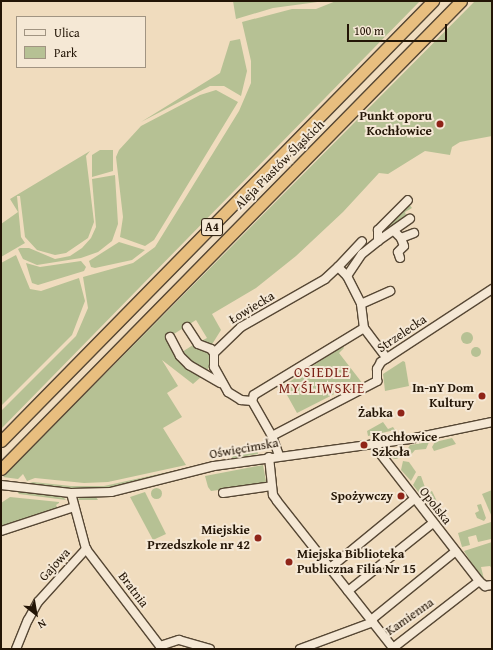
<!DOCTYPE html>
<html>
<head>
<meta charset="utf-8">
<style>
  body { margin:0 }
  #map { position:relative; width:493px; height:650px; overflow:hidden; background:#f0dcbe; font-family:"Gentium Book Plus",serif }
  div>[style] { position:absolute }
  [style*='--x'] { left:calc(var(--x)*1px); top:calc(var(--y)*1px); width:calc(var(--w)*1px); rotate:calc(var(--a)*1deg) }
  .green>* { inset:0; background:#b6c194 }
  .round { border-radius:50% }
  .roads { filter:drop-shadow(1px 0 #564734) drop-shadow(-1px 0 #564734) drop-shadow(0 1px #564734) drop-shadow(0 -1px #564734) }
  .minor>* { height:8px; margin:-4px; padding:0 4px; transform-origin:4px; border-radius:4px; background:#f5e8d5 }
  .highway>* { height:11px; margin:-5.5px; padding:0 5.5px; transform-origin:5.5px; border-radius:5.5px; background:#e8be7f }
  .dots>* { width:11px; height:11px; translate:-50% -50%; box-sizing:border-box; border:2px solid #f5e8d5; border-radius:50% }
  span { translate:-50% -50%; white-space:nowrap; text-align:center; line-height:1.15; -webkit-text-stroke:4px #f5e8d5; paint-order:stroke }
  .shield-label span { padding:1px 3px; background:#f5e8d5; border:1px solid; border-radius:3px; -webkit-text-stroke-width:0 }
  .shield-label { font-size:12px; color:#231506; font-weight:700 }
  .poi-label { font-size:13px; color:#231506; font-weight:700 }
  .right { translate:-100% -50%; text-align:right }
  .left { translate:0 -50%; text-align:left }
  .street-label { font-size:13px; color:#231506 }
  .neighbourhood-label { font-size:14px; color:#7a1f14; letter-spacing:1px }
  .frame { position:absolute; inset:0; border:2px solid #231506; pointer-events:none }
  .legend { position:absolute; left:16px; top:16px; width:130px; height:52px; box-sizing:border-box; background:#f5e8d5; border:1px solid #a19482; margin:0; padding:5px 7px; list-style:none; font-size:12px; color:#231506 }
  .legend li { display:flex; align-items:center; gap:8px; height:20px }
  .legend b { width:20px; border:1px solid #a19482 }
  .north { position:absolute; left:16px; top:594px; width:40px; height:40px; -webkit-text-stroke:3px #f5e8d5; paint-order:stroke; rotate:149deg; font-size:11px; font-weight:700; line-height:16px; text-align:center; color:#231506 }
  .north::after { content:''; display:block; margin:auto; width:14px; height:18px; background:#231506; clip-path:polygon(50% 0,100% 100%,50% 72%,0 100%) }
  .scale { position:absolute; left:347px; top:24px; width:100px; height:18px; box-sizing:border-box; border:2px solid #231506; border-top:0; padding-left:5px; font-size:12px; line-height:14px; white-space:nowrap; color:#231506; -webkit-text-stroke:3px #f5e8d5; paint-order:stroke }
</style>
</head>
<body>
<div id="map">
  <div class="green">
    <i style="clip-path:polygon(233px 1px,325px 1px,273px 8px,236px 19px)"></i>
    <i style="clip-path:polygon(336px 1px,420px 1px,1px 429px,1px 411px,76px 336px,88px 308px,83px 277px,133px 263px,155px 247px,239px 111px,251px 83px,251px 61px,242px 22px,292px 9px,316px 9px)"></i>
    <i style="clip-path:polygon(475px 1px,492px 1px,492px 136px,460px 142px,452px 147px,450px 155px,425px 151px,388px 174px,379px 173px,343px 212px,296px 256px,256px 288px,212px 314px,221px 330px,211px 346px,201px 341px,207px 338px,196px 320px,166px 339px,177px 356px,201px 377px,193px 384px,162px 360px,178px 386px,167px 393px,182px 417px,163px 428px,186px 465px,108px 482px,84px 483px,35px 478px,27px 481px,23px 474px,18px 479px,3px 477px)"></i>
    <i style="clip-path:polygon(240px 39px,247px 71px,241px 96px,224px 86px,210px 86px,141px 122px,220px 73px,230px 41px)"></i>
    <i style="clip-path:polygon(216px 90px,238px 102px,154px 240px,145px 246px,120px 237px,123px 217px,116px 157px,119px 150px,141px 126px,200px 95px)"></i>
    <i style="clip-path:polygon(113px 150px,113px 171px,92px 177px,92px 155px,100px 150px)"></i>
    <i style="clip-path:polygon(90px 151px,86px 156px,94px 222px,88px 238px,66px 253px,55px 255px,37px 250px,25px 237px,20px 196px,17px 196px,21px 237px,25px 243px,1px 257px,1px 224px,18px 212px,10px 199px)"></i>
    <i style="clip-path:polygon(115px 175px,118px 224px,112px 241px,98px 252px,81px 258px,37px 265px,23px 259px,18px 249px,20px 248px,29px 248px,55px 259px,70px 256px,82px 248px,91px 238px,96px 227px,92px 179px)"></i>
    <i style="clip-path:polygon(408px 203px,412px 208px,405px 212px,406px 215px,384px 235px,380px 232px)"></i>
    <i style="clip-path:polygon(119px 242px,145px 250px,132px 260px,95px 268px,91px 267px,89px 261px)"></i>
    <i style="clip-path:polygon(16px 255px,30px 289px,41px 291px,79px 278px,85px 301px,72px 335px,1px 406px,1px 263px)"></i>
    <i style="clip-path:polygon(81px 261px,86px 267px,84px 271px,38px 285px,32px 283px,26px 263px,40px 267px)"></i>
    <i class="round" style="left:461px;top:332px;width:12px;height:12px"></i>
    <i style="clip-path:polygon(193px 345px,210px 353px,210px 366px,207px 370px,189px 362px,182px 352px)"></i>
    <i style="clip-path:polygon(343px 346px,344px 348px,339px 353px,363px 384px,359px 388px,356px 383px,297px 413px,282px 386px,304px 373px,302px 368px,306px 366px,308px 369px)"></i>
    <i class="round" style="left:471px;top:347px;width:10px;height:10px"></i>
    <i style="clip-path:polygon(403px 361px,405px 362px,409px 386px,385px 391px,383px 374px)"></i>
    <i style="clip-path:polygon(383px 422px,388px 429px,393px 427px,395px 430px,368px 436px,367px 431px)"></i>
    <i style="clip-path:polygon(487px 427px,432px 440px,393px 444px,455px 434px)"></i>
    <i style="clip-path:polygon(452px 438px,456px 444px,434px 451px,432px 447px,435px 442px)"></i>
    <i style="clip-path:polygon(429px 442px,426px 449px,415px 450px,409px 457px,404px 455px,410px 445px)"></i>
    <i style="clip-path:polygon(257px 449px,258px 454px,231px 459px,233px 456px)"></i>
    <i class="round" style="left:390.5px;top:449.5px;width:9px;height:9px"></i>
    <i style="clip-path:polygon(403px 461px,409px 462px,416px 472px,411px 481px,401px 470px)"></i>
    <i style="clip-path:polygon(263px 465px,266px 481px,264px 484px,211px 491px,208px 487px,205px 476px)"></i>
    <i style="clip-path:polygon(177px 470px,179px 471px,135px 484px,105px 489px,71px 489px,27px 484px,33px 482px,71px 486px,104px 486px)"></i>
    <i style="clip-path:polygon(418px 476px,421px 476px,427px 493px,432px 491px,445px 518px,439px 519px,413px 485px)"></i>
    <i class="round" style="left:150.5px;top:487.5px;width:11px;height:11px"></i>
    <i style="clip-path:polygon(16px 490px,62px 496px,66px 500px,19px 494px)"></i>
    <i style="clip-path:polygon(492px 490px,492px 517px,482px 494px)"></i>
    <i style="clip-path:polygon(145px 492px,166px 534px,153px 540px,130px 497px)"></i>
    <i style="clip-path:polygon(10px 497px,59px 502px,59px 503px,56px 505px,58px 509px,1px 526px,1px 503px)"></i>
    <i style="clip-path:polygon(81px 497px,96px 497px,98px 500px,77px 500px)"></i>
    <i style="clip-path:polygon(481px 504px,486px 518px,484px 521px,477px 518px,475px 513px,479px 511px,477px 505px)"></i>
    <i style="clip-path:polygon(491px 522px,492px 541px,491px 539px,478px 542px,476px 535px,468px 537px,470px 545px,462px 547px,458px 533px)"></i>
    <i style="clip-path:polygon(492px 542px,492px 569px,490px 566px,481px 567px,484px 579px,482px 580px,464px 551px)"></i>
  </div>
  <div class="roads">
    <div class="minor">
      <i style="--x:395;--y:232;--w:8;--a:45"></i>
      <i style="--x:401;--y:238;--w:14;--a:-21"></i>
      <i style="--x:378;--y:241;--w:39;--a:-35"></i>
      <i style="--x:400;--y:258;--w:6;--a:-108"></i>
      <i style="--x:398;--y:252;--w:8;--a:-45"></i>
      <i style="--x:404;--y:246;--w:9;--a:-111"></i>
      <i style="--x:338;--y:267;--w:35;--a:-47"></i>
      <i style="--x:347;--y:276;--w:27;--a:-56"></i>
      <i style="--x:362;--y:254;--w:21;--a:-39"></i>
      <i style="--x:378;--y:241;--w:11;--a:-90"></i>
      <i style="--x:378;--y:230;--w:42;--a:-45"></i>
      <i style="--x:361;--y:304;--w:32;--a:-24"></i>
      <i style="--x:187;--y:327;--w:20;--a:57"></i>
      <i style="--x:198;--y:344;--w:14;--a:21"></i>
      <i style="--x:211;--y:349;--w:5;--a:53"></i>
      <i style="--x:364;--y:328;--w:38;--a:53"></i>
      <i style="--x:170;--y:337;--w:21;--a:62"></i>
      <i style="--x:180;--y:356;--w:13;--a:45"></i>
      <i style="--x:189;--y:365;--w:36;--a:30"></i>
      <i style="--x:252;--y:401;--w:11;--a:-175"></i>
      <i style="--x:241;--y:400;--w:15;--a:-148"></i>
      <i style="--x:228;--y:392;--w:29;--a:-119"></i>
      <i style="--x:214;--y:367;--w:14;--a:-90"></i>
      <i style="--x:214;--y:353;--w:37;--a:-44"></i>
      <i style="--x:241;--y:327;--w:97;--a:-29.7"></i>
      <i style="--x:325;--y:279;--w:18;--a:-43"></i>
      <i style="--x:338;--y:267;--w:13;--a:45"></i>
      <i style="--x:347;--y:276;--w:31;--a:63"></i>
      <i style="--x:361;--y:304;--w:24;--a:83"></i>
      <i style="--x:364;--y:328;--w:129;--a:148.7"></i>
      <i style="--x:254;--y:395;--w:6;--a:108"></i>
      <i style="--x:252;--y:401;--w:40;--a:60.3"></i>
      <i style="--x:272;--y:436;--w:20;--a:70"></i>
      <i style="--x:272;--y:436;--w:119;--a:-27.6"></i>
      <i style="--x:377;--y:381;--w:12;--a:-90"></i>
      <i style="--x:377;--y:369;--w:8;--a:-60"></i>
      <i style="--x:381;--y:362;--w:133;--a:-33.3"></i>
      <i style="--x:375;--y:443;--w:10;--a:66"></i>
      <i style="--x:379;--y:452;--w:163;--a:52.2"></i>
      <i style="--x:479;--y:581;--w:8;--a:40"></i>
      <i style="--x:485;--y:586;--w:7;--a:-8"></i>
      <i style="--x:269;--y:457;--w:38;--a:84"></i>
      <i style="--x:273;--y:495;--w:7;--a:56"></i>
      <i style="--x:277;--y:501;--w:187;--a:51.7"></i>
      <i style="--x:393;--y:648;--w:109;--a:-37.9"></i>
      <i style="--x:1;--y:485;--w:70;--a:6.5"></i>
      <i style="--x:71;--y:493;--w:40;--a:-1.4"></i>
      <i style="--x:111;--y:492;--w:106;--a:-14.2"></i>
      <i style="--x:214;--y:466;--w:198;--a:-7.8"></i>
      <i style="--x:410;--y:439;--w:84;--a:-11.7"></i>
      <i style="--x:223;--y:493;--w:49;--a:-8.1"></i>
      <i style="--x:1;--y:531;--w:77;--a:-18.2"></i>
      <i style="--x:86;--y:549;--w:122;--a:52.7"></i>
      <i style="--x:160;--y:646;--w:20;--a:-18"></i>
      <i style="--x:179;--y:640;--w:32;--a:16"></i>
      <i style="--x:330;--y:568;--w:109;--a:-39.4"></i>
      <i style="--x:348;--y:591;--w:109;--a:-38.7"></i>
      <i style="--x:371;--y:620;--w:109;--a:-39.1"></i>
      <i style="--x:16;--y:649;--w:31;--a:-68"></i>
      <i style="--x:28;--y:620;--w:21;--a:-61"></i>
      <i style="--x:38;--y:602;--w:72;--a:-47.8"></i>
      <i style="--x:86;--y:549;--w:58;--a:-105"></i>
      <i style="--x:300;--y:649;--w:78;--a:-20.3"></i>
    </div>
    <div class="highway">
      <i style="--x:1;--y:441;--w:617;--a:-45.53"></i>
      <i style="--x:1;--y:469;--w:656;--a:-45.49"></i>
    </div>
  </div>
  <div class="dots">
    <i style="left:440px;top:124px;background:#8f2418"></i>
    <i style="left:482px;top:396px;background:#8f2418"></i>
    <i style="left:401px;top:413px;background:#8f2418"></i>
    <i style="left:364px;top:445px;background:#8f2418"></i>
    <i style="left:401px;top:496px;background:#8f2418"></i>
    <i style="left:258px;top:538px;background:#8f2418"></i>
    <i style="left:289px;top:562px;background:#8f2418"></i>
  </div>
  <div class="shield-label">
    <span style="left:212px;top:227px">A4</span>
  </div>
  <div class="poi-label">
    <span class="right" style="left:432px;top:124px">Punkt oporu<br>Kochłowice</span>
    <span class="right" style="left:474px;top:396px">In-nY Dom<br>Kultury</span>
    <span class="right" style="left:393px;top:413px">Żabka</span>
    <span class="left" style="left:372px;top:445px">Kochłowice<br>Szkoła</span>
    <span class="right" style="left:393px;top:496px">Spożywczy</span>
    <span class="right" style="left:250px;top:538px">Miejskie<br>Przedszkole nr 42</span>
    <span class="left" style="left:297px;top:562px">Miejska Biblioteka<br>Publiczna Filia Nr 15</span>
  </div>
  <div class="street-label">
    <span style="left:280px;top:165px;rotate:-45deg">Aleja Piastów Śląskich</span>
    <span style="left:252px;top:308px;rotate:-31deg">Łowiecka</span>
    <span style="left:402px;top:334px;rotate:-34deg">Strzelecka</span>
    <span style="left:244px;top:449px;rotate:-10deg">Oświęcimska</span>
    <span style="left:435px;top:506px;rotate:52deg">Opolska</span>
    <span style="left:55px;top:565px;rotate:-48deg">Gajowa</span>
    <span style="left:133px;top:590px;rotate:53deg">Bratnia</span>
    <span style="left:410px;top:617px;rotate:-35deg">Kamienna</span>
  </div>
  <div class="neighbourhood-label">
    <span style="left:322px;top:380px">OSIEDLE<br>MYŚLIWSKIE</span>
  </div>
  <div class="frame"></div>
  <ul class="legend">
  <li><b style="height:5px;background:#f5e8d5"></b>Ulica</li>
  <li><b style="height:11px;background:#b6c194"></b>Park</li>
  </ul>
  <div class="north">N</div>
  <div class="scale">100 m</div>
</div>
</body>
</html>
